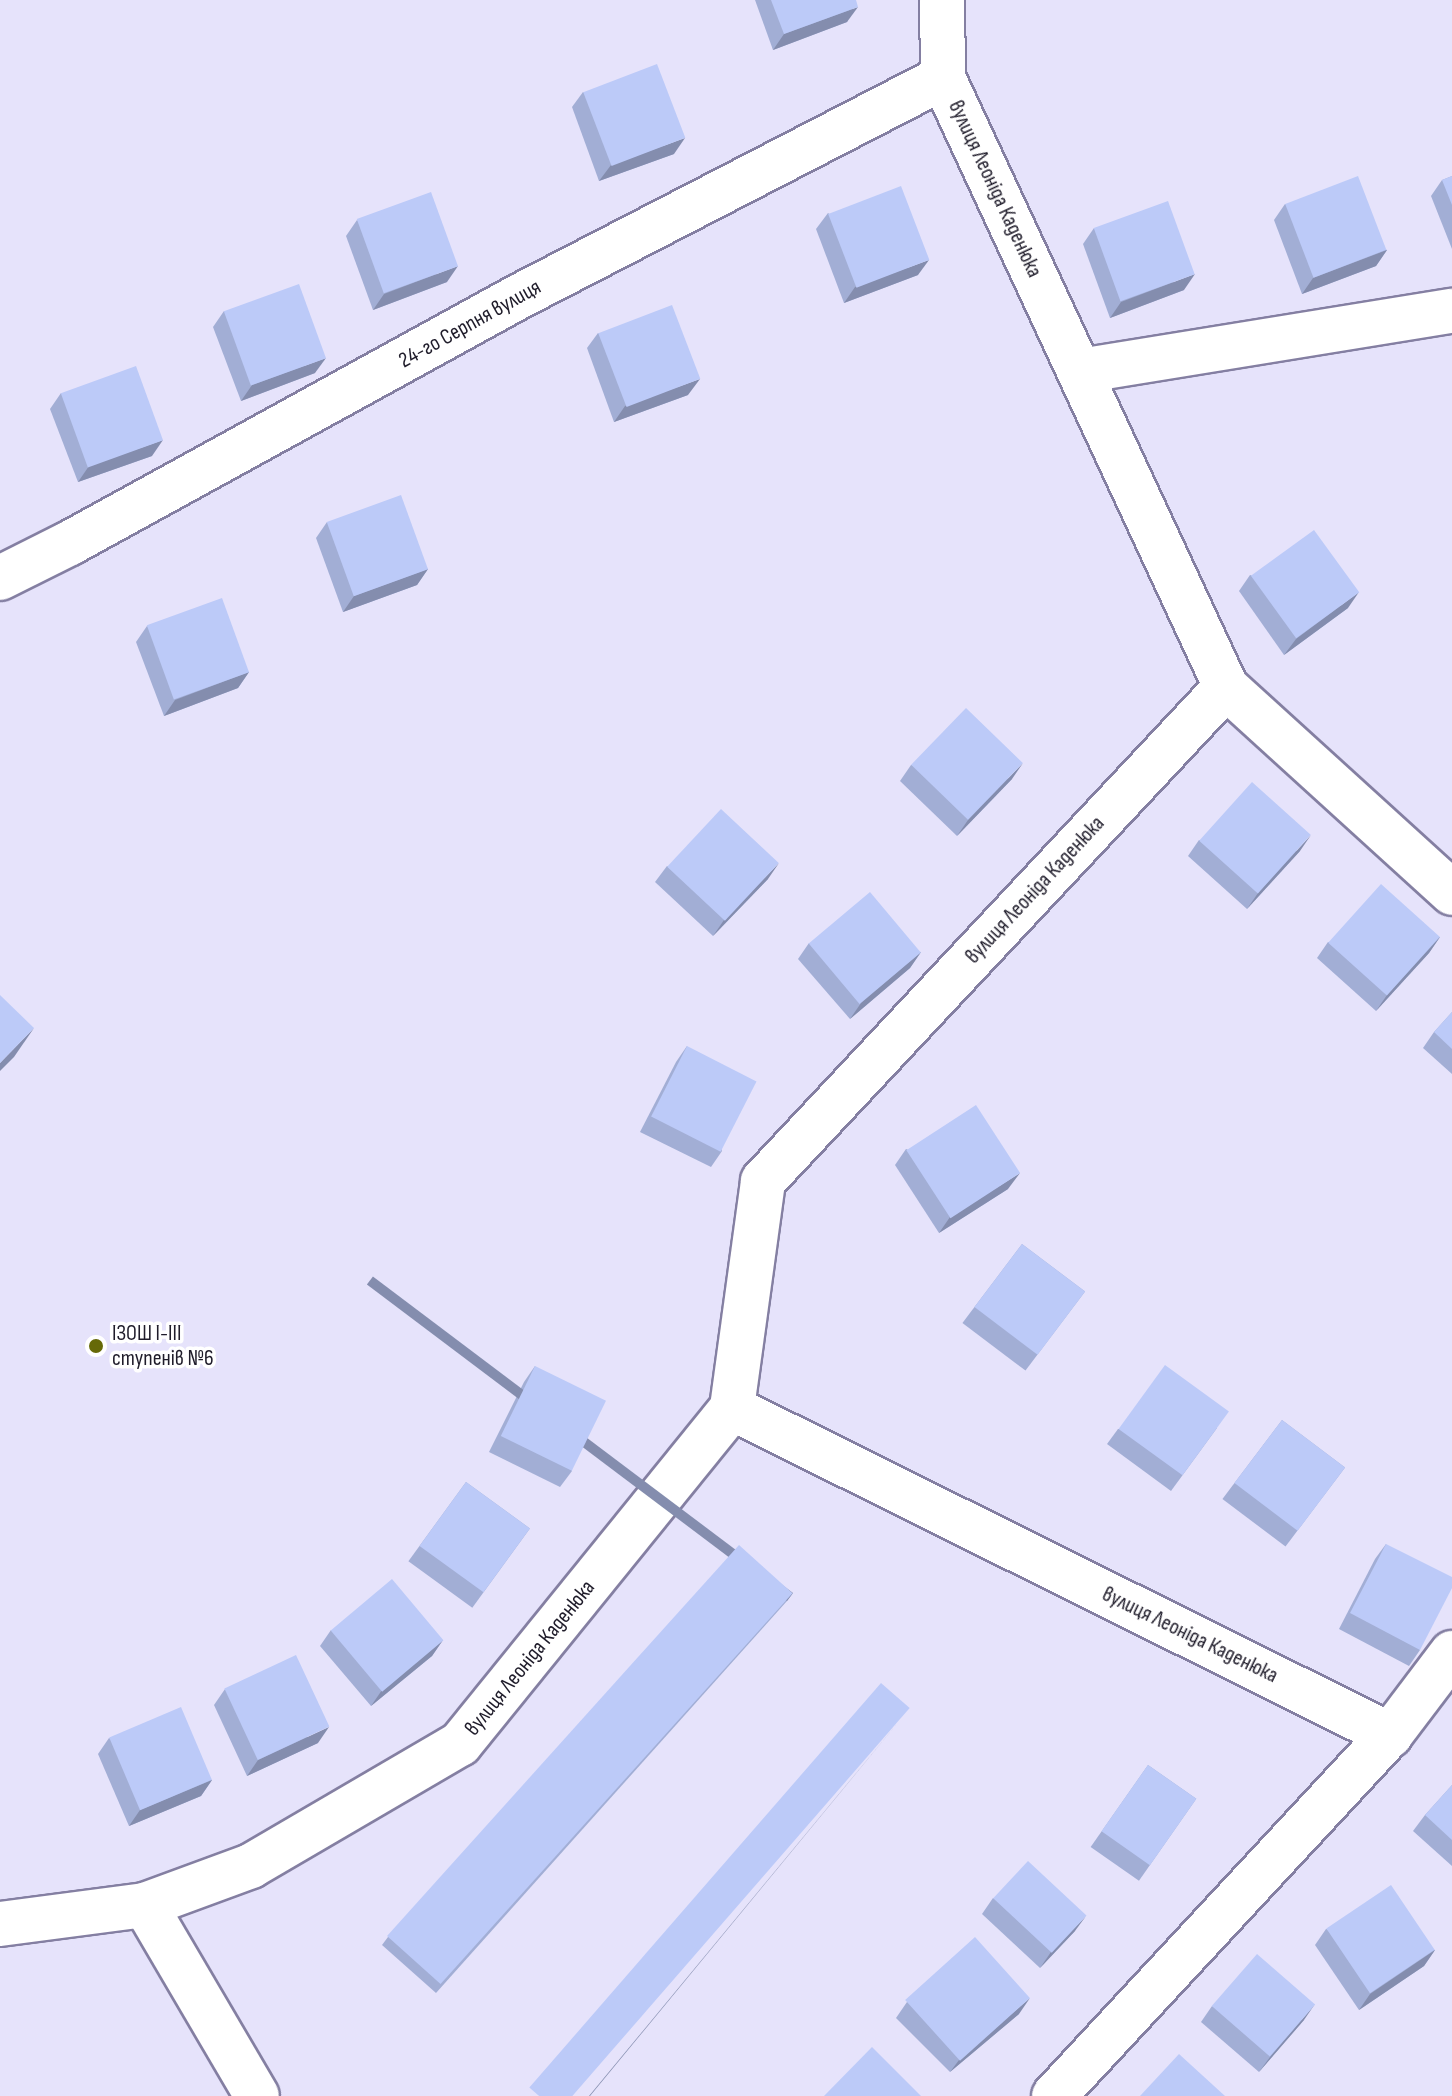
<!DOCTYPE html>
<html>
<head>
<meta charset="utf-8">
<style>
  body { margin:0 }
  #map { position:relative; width:1452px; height:2096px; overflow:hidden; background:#e6e3fb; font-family:"Sofia Sans Condensed",sans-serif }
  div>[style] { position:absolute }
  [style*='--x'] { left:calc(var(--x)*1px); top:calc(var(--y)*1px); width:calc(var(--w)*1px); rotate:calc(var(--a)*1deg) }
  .roads { filter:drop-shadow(2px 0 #847fa2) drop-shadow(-2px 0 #847fa2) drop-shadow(0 2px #847fa2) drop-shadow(0 -2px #847fa2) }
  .minor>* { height:44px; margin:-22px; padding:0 22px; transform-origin:22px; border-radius:22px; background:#fff }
  .wall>* { inset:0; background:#a2aed5; transform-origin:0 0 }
  .shaded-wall>* { inset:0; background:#848dae; transform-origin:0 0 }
  .building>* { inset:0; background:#bccaf8; transform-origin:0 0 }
  .dots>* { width:22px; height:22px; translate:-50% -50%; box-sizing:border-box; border:4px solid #fff; border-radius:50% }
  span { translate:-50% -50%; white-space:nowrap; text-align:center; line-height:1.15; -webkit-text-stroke:7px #fff; paint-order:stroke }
  .street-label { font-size:22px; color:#1f1c2a }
  .poi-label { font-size:22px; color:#1f1c2a }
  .left { translate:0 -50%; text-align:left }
</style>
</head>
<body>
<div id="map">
  <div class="roads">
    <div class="minor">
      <i style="--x:1080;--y:371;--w:377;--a:-9.2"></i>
      <i style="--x:0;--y:578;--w:78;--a:-26.6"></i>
      <i style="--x:70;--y:543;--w:511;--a:-28.77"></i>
      <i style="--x:518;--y:297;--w:478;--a:-27.3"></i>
      <i style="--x:1226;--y:687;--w:306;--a:42.3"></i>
      <i style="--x:732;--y:1408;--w:735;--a:26.43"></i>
      <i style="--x:145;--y:1905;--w:221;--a:59.6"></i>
      <i style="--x:0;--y:1924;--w:146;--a:-7.5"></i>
      <i style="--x:145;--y:1905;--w:113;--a:-20.2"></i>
      <i style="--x:251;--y:1866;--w:242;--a:-30.3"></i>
      <i style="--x:460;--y:1744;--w:432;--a:-51"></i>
      <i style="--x:732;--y:1408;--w:229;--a:-82.2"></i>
      <i style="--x:763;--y:1181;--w:677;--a:-46.86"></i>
      <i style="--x:1226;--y:687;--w:672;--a:-114.92"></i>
      <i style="--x:943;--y:78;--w:78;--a:-90.7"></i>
      <i style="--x:1054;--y:2096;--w:493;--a:-47.1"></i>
      <i style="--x:1390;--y:1735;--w:103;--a:-52.9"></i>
    </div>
  </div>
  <div class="wall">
    <i style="clip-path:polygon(755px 0,856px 0,847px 22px,773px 50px)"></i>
    <i style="clip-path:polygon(583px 92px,674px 154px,599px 181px,572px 107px)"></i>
    <i style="clip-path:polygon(1452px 176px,1452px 249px,1431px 196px,1442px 180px)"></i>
    <i style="clip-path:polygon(1285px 204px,1387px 250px,1376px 266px,1302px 294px,1274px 220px)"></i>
    <i style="clip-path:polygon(828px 213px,918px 275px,844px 303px,816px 229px)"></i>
    <i style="clip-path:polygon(357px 220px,447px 282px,373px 310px,346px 236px)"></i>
    <i style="clip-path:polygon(1094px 228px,1184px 290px,1110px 318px,1083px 244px)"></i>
    <i style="clip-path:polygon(224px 311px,315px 373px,241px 401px,213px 327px)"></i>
    <i style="clip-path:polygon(598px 333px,688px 395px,614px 422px,587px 348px)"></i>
    <i style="clip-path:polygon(61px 393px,152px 456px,78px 482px,50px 409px)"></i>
    <i style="clip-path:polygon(327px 522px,428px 569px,417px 585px,343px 612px,316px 538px)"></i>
    <i style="clip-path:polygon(1250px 575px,1348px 608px,1284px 655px,1239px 591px)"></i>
    <i style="clip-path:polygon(147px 626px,249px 672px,238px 688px,164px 716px,136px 642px)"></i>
    <i style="clip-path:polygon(911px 765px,1012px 779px,957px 836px,900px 781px)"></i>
    <i style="clip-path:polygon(1199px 840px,1300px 851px,1247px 909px,1188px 856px)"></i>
    <i style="clip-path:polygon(667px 866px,768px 879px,713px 936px,655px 882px)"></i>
    <i style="clip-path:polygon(1440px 937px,1429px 953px,1376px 1011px,1317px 958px,1328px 942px)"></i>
    <i style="clip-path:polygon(809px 943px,921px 952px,910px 968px,850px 1019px,798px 959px)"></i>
    <i style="clip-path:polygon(1452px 1012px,1452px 1074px,1423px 1048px,1434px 1032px)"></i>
    <i style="clip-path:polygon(687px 1046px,722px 1151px,711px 1167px,640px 1132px,676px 1062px)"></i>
    <i style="clip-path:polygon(906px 1149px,1008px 1189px,939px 1233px,895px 1165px)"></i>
    <i style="left:1022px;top:1244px;width:79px;height:99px;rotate:37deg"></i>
    <i style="clip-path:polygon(535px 1366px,572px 1471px,560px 1487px,489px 1452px,524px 1382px)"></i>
    <i style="left:1282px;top:1420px;width:79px;height:99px;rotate:37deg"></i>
    <i style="clip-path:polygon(1217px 1428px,1171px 1491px,1107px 1444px,1118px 1429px)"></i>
    <i style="left:466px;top:1482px;width:79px;height:98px;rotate:36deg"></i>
    <i style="clip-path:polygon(1386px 1544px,1420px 1650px,1409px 1666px,1339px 1629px,1375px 1559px)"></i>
    <i style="clip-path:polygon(793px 1593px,787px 1601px,436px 1993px,382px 1945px,388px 1937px)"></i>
    <i style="clip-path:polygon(331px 1630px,443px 1640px,432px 1656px,371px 1706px,320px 1646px)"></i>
    <i style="clip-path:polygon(225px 1689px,318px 1743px,247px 1776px,214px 1705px)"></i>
    <i style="clip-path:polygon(109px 1738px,212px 1780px,201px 1796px,129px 1826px,98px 1754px)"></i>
    <i style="left:1148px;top:1765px;width:59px;height:100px;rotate:35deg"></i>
    <i style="clip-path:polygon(1452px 1785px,1452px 1866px,1413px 1831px,1425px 1815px)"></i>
    <i style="clip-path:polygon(993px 1898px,1075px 1931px,1040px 1968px,982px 1914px)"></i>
    <i style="clip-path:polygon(1326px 1929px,1435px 1950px,1424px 1966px,1359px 2010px,1315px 1945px)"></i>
    <i style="clip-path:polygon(907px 2002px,1019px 2014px,950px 2072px,896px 2018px)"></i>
    <i style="clip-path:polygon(1212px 2006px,1304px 2020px,1259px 2072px,1201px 2022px)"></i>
  </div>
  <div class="shaded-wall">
    <i style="clip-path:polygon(858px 7px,847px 22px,773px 50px,784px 34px)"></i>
    <i style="clip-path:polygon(685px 138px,674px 154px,599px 181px,611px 165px)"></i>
    <i style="clip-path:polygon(1387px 250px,1376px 266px,1302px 294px,1313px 278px)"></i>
    <i style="clip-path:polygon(929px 260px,918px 275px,844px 303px,855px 287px)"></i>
    <i style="clip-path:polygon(458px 266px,447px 282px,373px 310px,384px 294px)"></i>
    <i style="clip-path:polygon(1195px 274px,1184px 290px,1110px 318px,1121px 302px)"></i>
    <i style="clip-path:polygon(326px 358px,315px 373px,241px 401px,252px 385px)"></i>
    <i style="clip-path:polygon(700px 379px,688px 395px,614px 422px,625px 406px)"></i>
    <i style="clip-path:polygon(163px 440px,152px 456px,78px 482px,89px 466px)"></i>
    <i style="clip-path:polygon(428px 569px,417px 585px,343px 612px,354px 596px)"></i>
    <i style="clip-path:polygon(1359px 592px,1348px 608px,1284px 655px,1296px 639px)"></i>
    <i style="clip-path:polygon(249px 672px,238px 688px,164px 716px,175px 700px)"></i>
    <i style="clip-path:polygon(1023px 763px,1012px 779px,957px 836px,968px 820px)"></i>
    <i style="clip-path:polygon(1311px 835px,1300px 851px,1247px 909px,1258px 893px)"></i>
    <i style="clip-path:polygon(779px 863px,768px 879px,713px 936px,724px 920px)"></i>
    <i style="clip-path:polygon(1440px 937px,1429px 953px,1376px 1011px,1387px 995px)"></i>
    <i style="clip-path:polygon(921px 952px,910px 968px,850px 1019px,861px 1003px)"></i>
    <i style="clip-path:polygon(34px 1028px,14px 1057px,0 1071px,0 1063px)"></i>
    <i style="clip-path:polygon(1020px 1173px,1008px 1189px,939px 1233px,950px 1217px)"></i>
    <i style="left:793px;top:1593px;width:10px;height:526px;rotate:127deg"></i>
    <i style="clip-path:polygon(443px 1640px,432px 1656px,371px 1706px,382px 1690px)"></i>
    <i style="clip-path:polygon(910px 1708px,590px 2096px,589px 2096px)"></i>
    <i style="clip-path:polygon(329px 1727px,318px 1743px,247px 1776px,258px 1760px)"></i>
    <i style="clip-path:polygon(212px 1780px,201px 1796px,129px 1826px,140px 1810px)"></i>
    <i style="clip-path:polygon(1086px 1916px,1075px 1931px,1040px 1968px,1051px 1952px)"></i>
    <i style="clip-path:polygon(1435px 1950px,1424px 1966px,1359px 2010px,1370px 1994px)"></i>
    <i style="clip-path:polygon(1030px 1998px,1019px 2014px,950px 2072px,962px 2056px)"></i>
    <i style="clip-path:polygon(1315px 2004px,1304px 2020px,1259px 2072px,1270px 2057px)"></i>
  </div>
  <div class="building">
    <i style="clip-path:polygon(771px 0,856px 0,858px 7px,784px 34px)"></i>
    <i style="left:657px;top:64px;width:79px;height:79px;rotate:69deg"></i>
    <i style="left:1358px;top:176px;width:79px;height:78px;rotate:69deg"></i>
    <i style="clip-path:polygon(1452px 176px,1452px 205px,1442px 180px)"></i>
    <i style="left:901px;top:186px;width:79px;height:78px;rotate:69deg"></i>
    <i style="left:431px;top:192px;width:79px;height:79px;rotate:70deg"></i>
    <i style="left:1168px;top:201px;width:78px;height:79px;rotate:70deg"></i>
    <i style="left:299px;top:284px;width:79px;height:80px;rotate:70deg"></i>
    <i style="left:672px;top:305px;width:79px;height:79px;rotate:69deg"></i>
    <i style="left:136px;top:366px;width:79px;height:80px;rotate:70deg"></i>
    <i style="left:401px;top:495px;width:79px;height:79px;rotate:70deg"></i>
    <i style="left:1314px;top:530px;width:77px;height:78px;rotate:54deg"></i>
    <i style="left:222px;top:598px;width:79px;height:80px;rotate:70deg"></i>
    <i style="left:966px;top:708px;width:79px;height:79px;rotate:44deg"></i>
    <i style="left:1252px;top:782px;width:79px;height:79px;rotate:42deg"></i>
    <i style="left:721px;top:809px;width:79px;height:79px;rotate:43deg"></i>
    <i style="left:1381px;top:884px;width:79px;height:79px;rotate:42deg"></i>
    <i style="left:870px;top:892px;width:79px;height:80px;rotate:50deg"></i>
    <i style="clip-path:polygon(0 995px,34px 1028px,0 1063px)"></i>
    <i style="clip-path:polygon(1452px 1012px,1452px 1049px,1434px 1032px)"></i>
    <i style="left:687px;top:1046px;width:78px;height:79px;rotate:27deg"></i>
    <i style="left:976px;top:1105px;width:81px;height:83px;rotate:57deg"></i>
    <i style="left:1022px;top:1244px;width:79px;height:79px;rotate:37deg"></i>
    <i style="left:1165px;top:1365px;width:79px;height:79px;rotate:36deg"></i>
    <i style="left:535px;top:1366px;width:79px;height:78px;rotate:26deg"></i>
    <i style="left:1282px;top:1420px;width:79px;height:79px;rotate:37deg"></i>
    <i style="left:466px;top:1482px;width:79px;height:79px;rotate:36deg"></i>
    <i style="clip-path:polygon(1386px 1544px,1452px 1577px,1452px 1588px,1420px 1650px,1350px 1613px)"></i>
    <i style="left:739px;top:1545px;width:72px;height:526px;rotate:42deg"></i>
    <i style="left:392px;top:1579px;width:80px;height:80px;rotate:50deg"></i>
    <i style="left:296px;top:1655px;width:79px;height:79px;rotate:65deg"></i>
    <i style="left:881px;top:1683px;width:38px;height:536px;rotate:41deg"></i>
    <i style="left:181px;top:1707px;width:79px;height:78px;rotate:67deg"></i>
    <i style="left:1148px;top:1765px;width:59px;height:81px;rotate:35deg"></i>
    <i style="clip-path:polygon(1452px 1785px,1452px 1840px,1425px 1815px)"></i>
    <i style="left:1028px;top:1861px;width:80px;height:51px;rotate:43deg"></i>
    <i style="left:1391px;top:1885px;width:78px;height:78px;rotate:56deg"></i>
    <i style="left:975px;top:1937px;width:82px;height:94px;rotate:48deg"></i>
    <i style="left:1257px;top:1954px;width:77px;height:69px;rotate:41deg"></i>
    <i style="clip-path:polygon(872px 2047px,921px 2096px,824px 2096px)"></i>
    <i style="clip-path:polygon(1179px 2054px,1225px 2096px,1140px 2096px)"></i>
  </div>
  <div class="dots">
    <i style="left:96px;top:1346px;background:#666908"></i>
  </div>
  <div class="street-label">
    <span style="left:995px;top:189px;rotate:65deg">вулиця Леоніда Каденюка</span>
    <span style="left:470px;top:324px;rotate:-29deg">24-го Серпня вулиця</span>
    <span style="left:1035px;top:890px;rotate:-47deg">вулиця Леоніда Каденюка</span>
    <span style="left:1190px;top:1635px;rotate:26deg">вулиця Леоніда Каденюка</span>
    <span style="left:530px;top:1658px;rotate:-51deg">вулиця Леоніда Каденюка</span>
  </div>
  <div class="poi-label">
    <span class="left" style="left:112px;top:1346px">ІЗОШ І-ІІІ<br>ступенів №6</span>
  </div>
</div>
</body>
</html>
